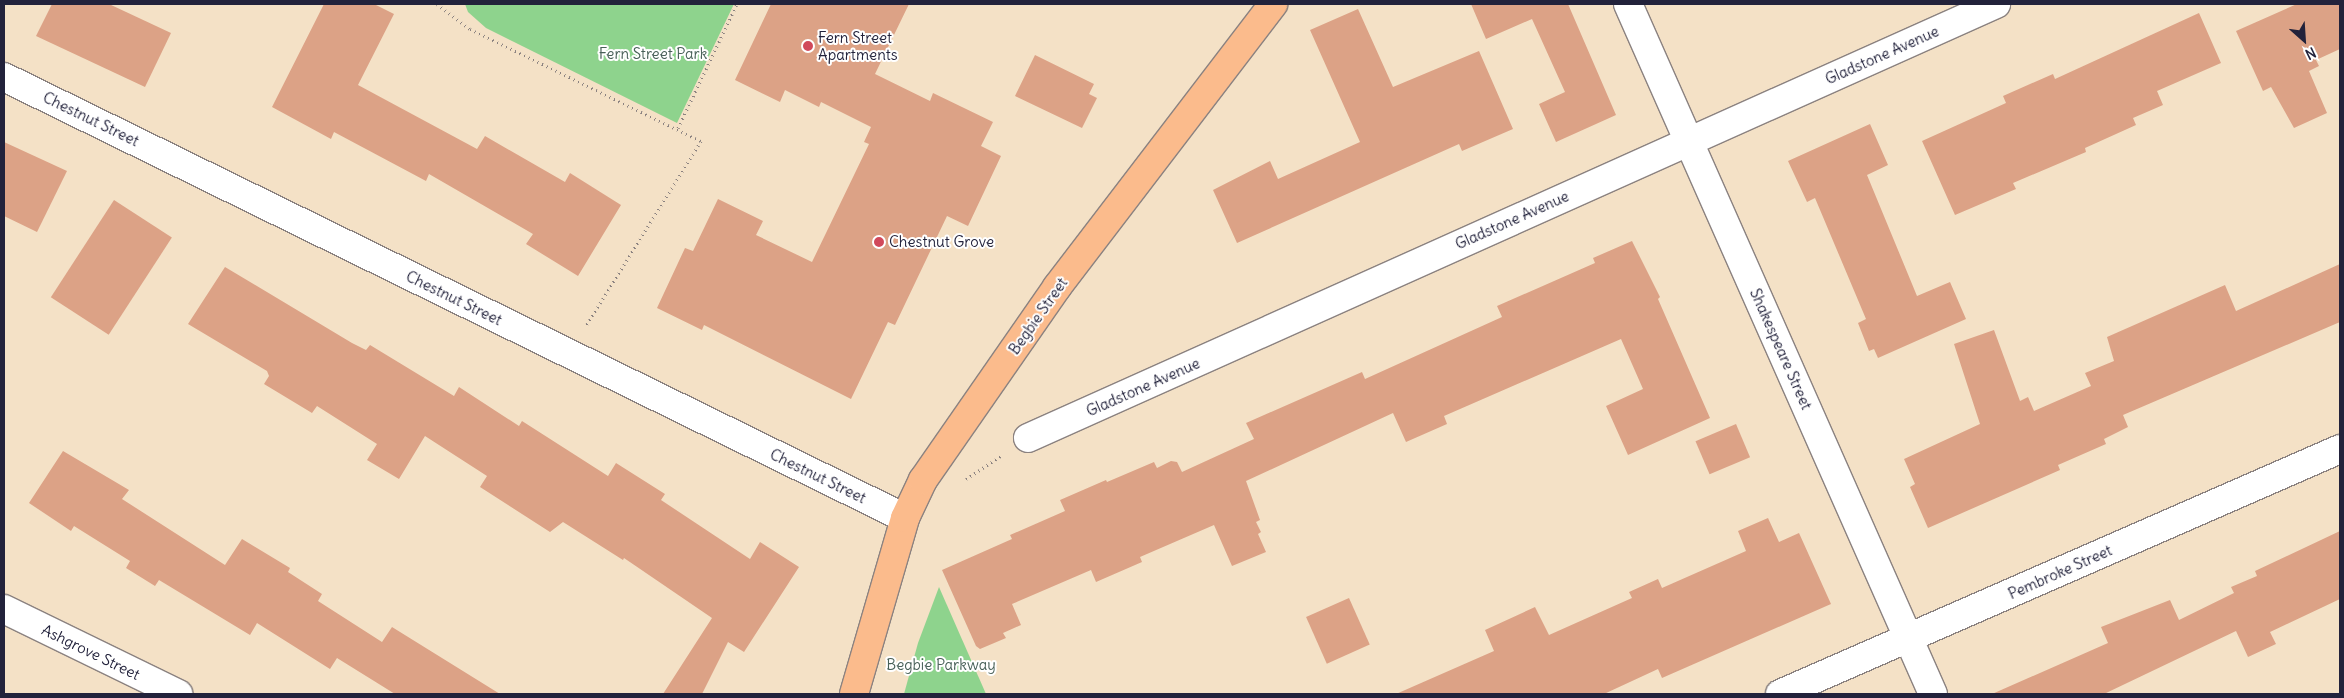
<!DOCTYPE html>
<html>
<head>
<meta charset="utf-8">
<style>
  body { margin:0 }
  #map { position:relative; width:2344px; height:698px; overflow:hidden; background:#f4e1c6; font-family:Delius,sans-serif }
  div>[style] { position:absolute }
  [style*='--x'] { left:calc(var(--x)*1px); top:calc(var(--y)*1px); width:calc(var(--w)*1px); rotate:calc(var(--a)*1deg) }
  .green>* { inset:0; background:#8ed38d }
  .building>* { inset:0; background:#dca286; transform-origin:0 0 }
  .path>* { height:3px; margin-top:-1.5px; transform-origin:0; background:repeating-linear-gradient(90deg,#8b8280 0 1px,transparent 0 5px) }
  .roads { filter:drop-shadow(1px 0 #8b8280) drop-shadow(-1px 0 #8b8280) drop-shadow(0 1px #8b8280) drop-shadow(0 -1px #8b8280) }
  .minor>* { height:28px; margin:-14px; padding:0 14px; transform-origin:14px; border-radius:14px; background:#fff }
  .major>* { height:28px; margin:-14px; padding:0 14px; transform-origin:14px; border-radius:14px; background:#fbbb8c }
  .dots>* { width:14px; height:14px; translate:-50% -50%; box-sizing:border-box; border:2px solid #fff; border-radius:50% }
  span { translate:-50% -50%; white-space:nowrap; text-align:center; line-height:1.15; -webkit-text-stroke:4px #fff; paint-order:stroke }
  .poi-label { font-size:15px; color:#22223b }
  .left { translate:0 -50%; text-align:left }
  .park-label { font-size:15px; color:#486058 }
  .street-label { font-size:15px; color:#22223b }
  .frame { position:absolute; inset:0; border:5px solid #22223b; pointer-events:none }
  .north { position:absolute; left:2279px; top:15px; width:50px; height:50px; -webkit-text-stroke:4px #fff; paint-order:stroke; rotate:154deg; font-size:14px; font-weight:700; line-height:20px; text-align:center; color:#22223b }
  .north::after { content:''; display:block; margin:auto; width:18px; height:22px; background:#22223b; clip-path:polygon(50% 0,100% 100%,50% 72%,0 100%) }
</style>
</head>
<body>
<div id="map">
  <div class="green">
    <i style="clip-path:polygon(465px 4px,734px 4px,677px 123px,486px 28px,468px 12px)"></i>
    <i style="clip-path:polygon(939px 587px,986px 694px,904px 694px,918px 643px)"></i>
  </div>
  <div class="building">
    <i style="clip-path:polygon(52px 4px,109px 4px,171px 33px,145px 87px,36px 36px)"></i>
    <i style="clip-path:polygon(324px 4px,374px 4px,394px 14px,358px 85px,477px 149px,485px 136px,565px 182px,570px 173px,621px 205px,578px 276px,526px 244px,533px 234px,429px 174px,426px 181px,334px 132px,331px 139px,272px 107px)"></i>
    <i style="clip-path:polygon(771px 4px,909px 4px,875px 74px,930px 101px,933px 93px,993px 122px,981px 146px,1001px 156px,968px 226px,947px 216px,895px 325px,888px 322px,851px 399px,704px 325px,702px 330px,657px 308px,685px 248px,693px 251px,718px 199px,763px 221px,756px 235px,812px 262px,869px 144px,864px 142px,871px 127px,821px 102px,819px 107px,785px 90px,780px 102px,735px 80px)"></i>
    <i style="clip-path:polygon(1471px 4px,1568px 4px,1616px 115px,1556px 142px,1539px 104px,1565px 92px,1532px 19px,1486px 39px)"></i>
    <i style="clip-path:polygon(2297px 4px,2340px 4px,2340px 49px,2316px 60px,2319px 66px,2309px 71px,2327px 113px,2294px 128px,2271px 87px,2263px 91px,2236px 31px)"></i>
    <i style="clip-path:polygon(1358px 9px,1393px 87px,1479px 51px,1513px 129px,1462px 151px,1459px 144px,1237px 243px,1213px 190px,1270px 161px,1278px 179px,1360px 142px,1310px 30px)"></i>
    <i style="clip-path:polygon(2199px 13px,2221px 63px,2157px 91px,2163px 105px,2133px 118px,2136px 125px,2085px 148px,2086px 152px,2013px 183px,2016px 189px,1955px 215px,1922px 141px,2006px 103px,2003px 96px,2053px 74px,2055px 79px)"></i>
    <i style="clip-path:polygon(1035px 55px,1094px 84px,1089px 94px,1097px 98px,1082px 128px,1015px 96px)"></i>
    <i style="clip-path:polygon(1870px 124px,1888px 165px,1867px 175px,1917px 296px,1950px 282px,1966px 319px,1878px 358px,1874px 349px,1869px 351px,1858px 323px,1866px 319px,1815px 198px,1807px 202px,1788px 161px)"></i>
    <i style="clip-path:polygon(4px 142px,67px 171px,37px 232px,4px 216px)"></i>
    <i style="left:114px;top:200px;width:69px;height:116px;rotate:33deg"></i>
    <i style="clip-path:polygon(1632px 241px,1660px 297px,1658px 299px,1710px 418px,1628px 455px,1606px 406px,1643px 389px,1621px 339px,1444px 416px,1447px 424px,1406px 442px,1393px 413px,1246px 481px,1260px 520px,1256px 522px,1261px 532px,1258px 534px,1266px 552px,1232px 566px,1214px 525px,1140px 557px,1142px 562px,1096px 582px,1091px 570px,1012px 604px,1021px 625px,1003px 633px,1006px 638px,980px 649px,976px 646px,942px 570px,1012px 539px,1010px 535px,1065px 511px,1060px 500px,1106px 480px,1107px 482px,1154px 462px,1157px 468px,1171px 461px,1177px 462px,1182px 472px,1254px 439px,1246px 423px,1362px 372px,1365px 379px,1502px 317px,1497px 306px,1595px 263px,1593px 258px)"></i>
    <i style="clip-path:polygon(2340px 264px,2340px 322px,2123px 415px,2128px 427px,2104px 439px,2106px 444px,2058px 465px,2060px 470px,1928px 528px,1910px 487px,1915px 484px,1904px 459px,1980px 424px,1954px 344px,1994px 330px,2020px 401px,2028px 397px,2034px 411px,2091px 386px,2085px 373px,2114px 361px,2107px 337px,2225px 285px,2236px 311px)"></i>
    <i style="clip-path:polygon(225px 267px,352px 343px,366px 350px,370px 345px,454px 396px,459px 387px,519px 426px,522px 421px,608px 476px,616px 463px,665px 494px,661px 500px,750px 559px,760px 542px,799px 567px,744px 652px,728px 642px,702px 694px,663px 694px,712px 618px,624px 558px,623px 560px,563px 522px,550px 532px,480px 487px,487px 476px,425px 436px,399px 479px,367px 460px,377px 444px,317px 406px,312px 413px,264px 384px,269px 376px,267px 371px,188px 324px)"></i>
    <i style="left:1736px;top:424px;width:36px;height:44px;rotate:67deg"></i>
    <i style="clip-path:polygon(63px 451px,129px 490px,122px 499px,225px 565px,242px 539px,290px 568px,288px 572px,322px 594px,318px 601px,382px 642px,392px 627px,500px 694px,395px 694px,337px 658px,330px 669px,257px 623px,250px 635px,159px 580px,155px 586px,126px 568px,130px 561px,74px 526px,71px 531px,29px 503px)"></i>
    <i style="clip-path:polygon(1768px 518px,1779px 542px,1799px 533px,1831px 604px,1662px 678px,1658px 669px,1604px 694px,1396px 694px,1494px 651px,1485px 630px,1535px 607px,1549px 635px,1632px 598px,1629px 592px,1658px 579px,1662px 588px,1746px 551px,1738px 531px)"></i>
    <i style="clip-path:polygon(2340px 531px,2340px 599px,2270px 632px,2276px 644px,2248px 657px,2236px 631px,2104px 694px,1992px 694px,2108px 643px,2101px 627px,2170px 600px,2179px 620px,2234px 593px,2231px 587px,2257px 576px,2255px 571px)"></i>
    <i style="left:1349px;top:598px;width:51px;height:47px;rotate:66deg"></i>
  </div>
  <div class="path">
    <i style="--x:437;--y:4;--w:41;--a:37.1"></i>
    <i style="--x:470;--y:29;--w:257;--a:25.9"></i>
    <i style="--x:701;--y:141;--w:218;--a:121.9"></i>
    <i style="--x:678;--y:128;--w:137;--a:-64.6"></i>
    <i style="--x:966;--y:479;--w:43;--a:-33.7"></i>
  </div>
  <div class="roads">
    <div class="minor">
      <i style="--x:1628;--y:4;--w:754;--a:66.15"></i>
      <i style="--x:4;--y:77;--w:1003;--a:26.08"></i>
      <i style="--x:1028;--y:438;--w:1061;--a:-24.15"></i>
      <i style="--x:4;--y:609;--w:194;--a:26"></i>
      <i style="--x:1780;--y:694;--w:611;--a:-23.63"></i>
    </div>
    <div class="major">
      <i style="--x:854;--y:694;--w:183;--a:-73.8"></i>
      <i style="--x:905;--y:518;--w:42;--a:-64.7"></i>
      <i style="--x:923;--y:480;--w:235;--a:-55.2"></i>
      <i style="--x:1057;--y:287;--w:356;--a:-52.6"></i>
    </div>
  </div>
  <div class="dots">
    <i style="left:808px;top:46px;background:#d1495b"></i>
    <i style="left:879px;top:242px;background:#d1495b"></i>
  </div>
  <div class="poi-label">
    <span class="left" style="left:818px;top:46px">Fern Street<br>Apartments</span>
    <span class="left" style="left:889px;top:242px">Chestnut Grove</span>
  </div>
  <div class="park-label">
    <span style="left:653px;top:54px">Fern Street Park</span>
    <span style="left:941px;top:665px">Begbie Parkway</span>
  </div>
  <div class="street-label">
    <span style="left:1882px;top:55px;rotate:-24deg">Gladstone Avenue</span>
    <span style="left:91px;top:119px;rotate:26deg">Chestnut Street</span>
    <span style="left:1512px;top:220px;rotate:-24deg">Gladstone Avenue</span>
    <span style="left:454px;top:298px;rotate:26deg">Chestnut Street</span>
    <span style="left:1038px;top:316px;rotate:-55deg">Begbie Street</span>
    <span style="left:1781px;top:349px;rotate:66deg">Shakespeare Street</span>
    <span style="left:1143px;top:387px;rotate:-24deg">Gladstone Avenue</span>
    <span style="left:818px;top:476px;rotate:26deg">Chestnut Street</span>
    <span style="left:2060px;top:572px;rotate:-24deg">Pembroke Street</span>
    <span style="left:91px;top:652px;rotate:26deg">Ashgrove Street</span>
  </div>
  <div class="frame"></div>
  <div class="north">N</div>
</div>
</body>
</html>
